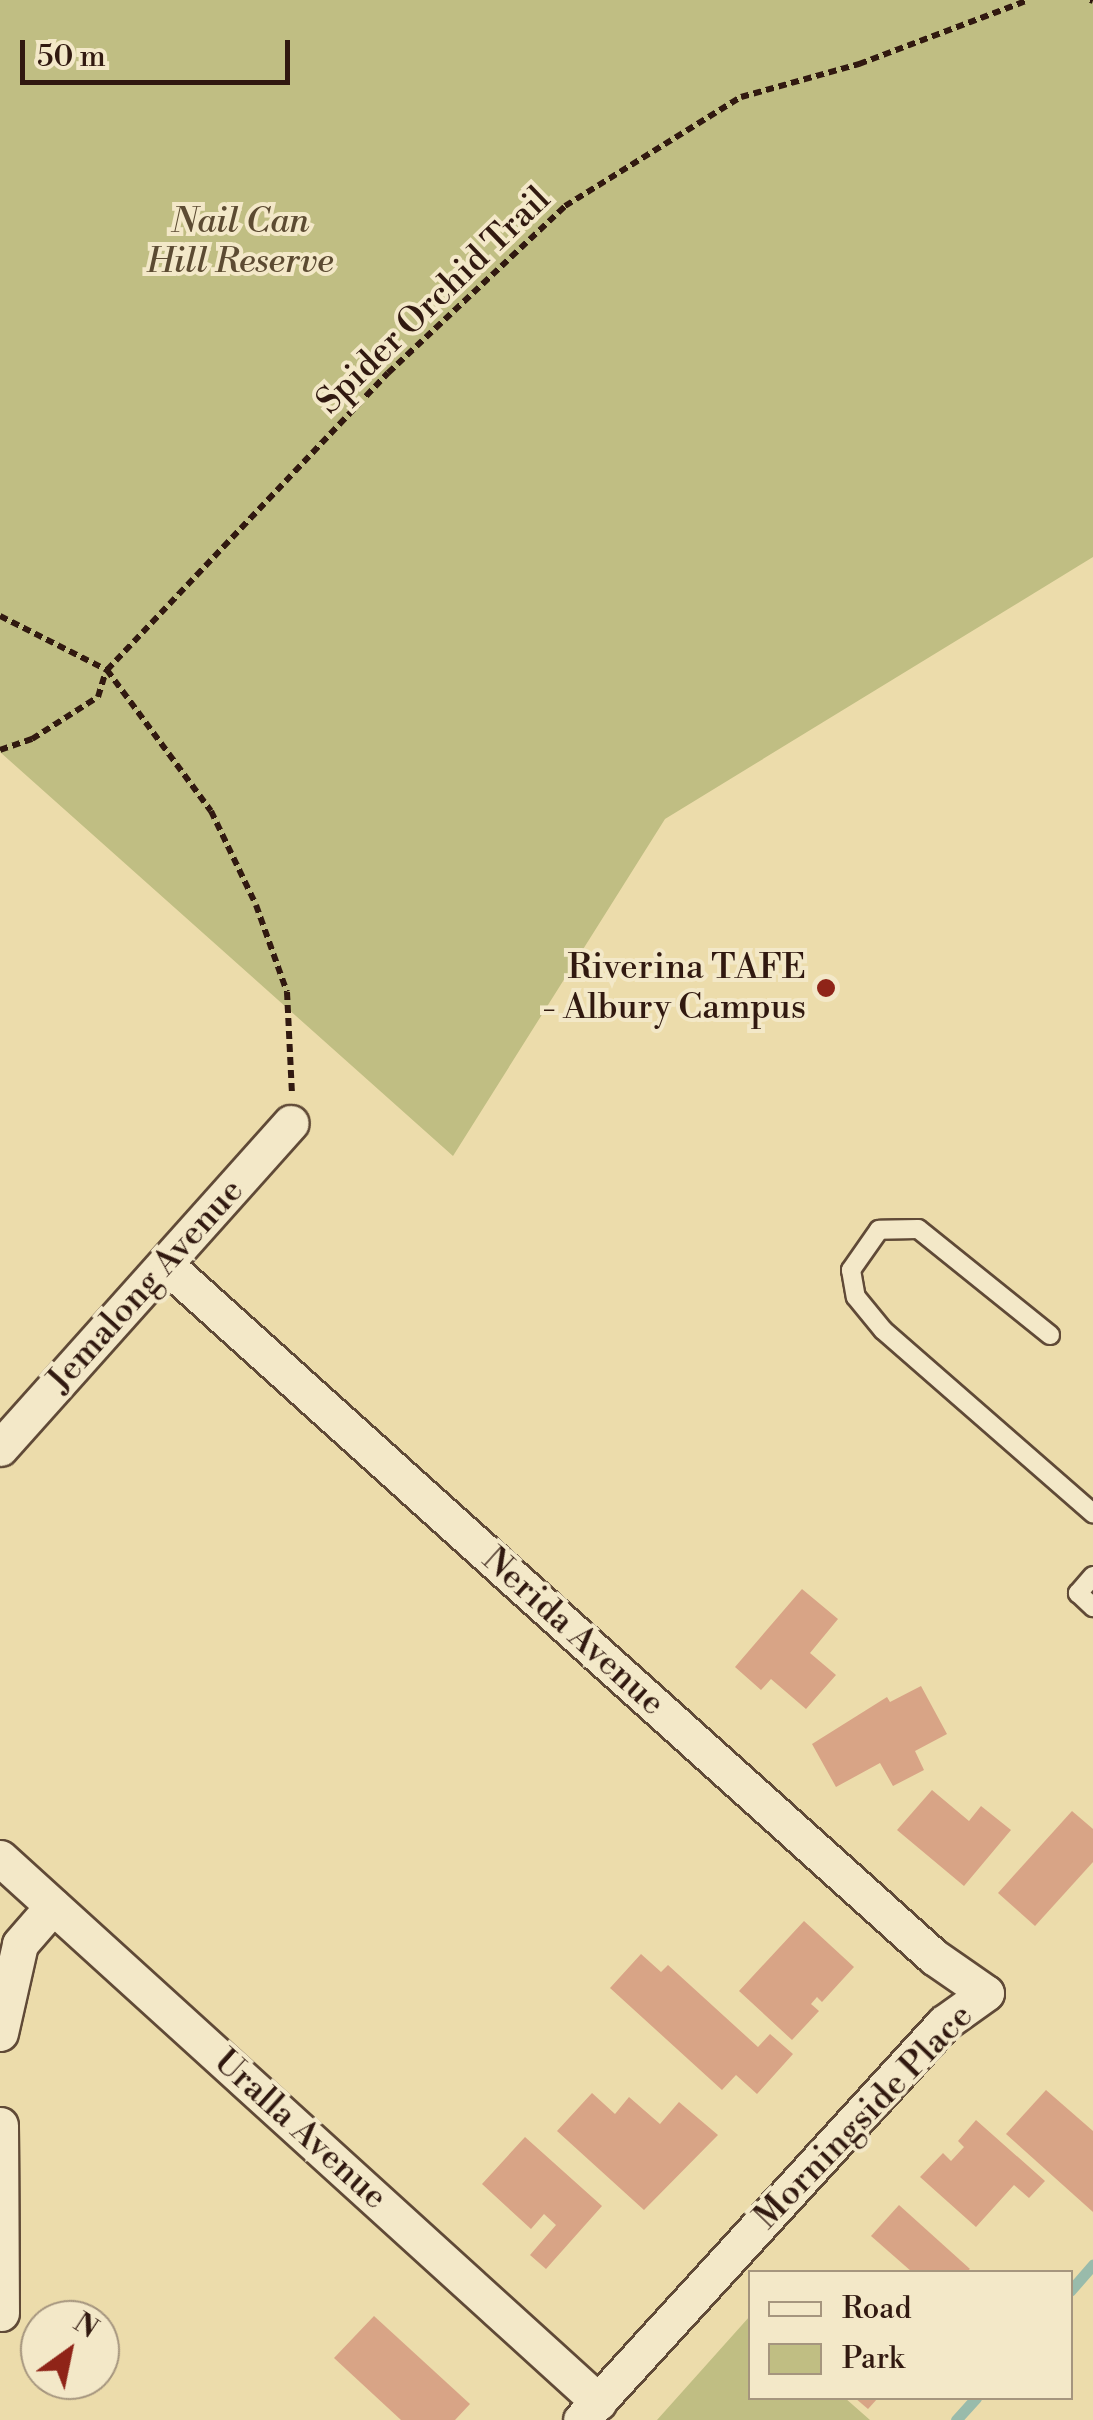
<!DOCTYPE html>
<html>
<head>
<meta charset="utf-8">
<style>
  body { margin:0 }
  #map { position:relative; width:1093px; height:2420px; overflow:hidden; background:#ecdcab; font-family:"Libre Bodoni",serif }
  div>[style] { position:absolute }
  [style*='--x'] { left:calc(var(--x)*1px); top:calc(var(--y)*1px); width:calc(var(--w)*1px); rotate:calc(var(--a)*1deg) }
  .green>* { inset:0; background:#c0be83 }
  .stream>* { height:11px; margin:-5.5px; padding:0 5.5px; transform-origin:5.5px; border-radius:5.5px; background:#99bbab }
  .building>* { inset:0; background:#d8a486 }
  .path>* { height:6px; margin-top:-3px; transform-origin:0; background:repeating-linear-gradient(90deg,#311910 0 8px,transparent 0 13px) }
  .roads { filter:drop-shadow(2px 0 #604a37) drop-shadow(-2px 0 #604a37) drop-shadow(0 2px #604a37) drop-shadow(0 -2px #604a37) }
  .lane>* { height:18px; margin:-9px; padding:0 9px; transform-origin:9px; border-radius:9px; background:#f3e8c8 }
  .street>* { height:35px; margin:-17.5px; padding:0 17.5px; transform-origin:17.5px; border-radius:17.5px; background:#f3e8c8 }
  .dots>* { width:28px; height:28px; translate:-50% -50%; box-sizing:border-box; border:5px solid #f3e8c8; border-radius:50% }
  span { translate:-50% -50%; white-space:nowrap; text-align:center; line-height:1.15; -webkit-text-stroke:8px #f3e8c8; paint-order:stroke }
  .park-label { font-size:35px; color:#5c4b32; font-style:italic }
  .street-label { font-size:35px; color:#311910 }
  .poi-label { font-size:35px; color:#311910 }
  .right { translate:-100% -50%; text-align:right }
  .legend { position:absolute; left:748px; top:2270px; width:325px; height:130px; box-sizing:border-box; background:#f3e8c8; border:2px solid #a5957e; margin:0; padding:12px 18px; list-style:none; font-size:30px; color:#311910 }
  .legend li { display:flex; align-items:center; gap:20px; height:50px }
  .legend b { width:50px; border:2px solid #a5957e }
  .north { position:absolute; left:20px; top:2300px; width:100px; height:100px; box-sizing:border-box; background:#f3e8c8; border:2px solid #a5957e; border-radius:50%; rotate:33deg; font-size:28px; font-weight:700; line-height:40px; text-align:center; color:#311910 }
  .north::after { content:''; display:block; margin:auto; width:35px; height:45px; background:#8f2418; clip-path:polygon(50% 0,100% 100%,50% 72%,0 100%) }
  .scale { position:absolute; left:20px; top:40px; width:270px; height:45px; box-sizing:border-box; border:5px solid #311910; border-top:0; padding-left:12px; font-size:30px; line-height:35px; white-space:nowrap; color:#311910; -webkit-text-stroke:8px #f3e8c8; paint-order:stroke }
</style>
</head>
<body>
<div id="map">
  <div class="green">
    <i style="clip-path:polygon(0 0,1093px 0,1093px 557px,665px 819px,453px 1156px,0 752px)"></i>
    <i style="clip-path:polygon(750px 2316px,750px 2398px,845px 2398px,870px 2420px,657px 2420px)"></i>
  </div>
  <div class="stream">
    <i style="--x:1070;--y:2291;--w:35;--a:-49"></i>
    <i style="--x:956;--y:2420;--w:30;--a:-48"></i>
  </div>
  <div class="building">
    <i style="clip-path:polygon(802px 1589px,838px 1619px,810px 1653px,836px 1675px,806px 1709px,771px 1679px,761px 1690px,735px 1667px)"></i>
    <i style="clip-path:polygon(921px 1686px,947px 1734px,915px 1751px,924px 1770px,893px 1786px,880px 1763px,836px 1787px,812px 1744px,887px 1697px,890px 1702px)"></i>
    <i style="clip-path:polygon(932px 1790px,969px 1821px,981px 1806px,1011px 1830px,964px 1886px,897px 1830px)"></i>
    <i style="clip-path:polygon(1072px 1811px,1093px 1829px,1093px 1862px,1035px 1926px,998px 1893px)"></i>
    <i style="clip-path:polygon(804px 1921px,854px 1967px,822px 2002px,817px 1997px,811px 2004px,819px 2011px,792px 2040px,739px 1991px)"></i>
    <i style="clip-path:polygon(641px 1954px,661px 1972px,668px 1965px,758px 2047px,770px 2034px,793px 2054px,757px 2094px,736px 2075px,722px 2090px,610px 1988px)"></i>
    <i style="clip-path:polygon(1046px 2090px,1093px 2131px,1093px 2212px,1006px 2134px)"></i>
    <i style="clip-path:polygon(592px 2093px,615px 2114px,629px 2097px,660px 2124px,679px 2102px,718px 2135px,644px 2210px,557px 2131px)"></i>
    <i style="clip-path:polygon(976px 2120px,1045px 2181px,1029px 2198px,1014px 2185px,976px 2227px,920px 2177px,943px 2153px,951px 2161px,964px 2147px,958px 2141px)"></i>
    <i style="clip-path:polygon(525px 2137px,602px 2206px,546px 2269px,530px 2255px,556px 2225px,544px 2214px,531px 2229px,482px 2184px)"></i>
    <i style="clip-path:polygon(899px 2205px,970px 2269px,966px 2272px,912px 2272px,871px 2236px)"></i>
    <i style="clip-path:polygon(374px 2316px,470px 2404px,455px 2420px,401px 2420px,334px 2358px)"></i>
    <i style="clip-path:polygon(855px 2398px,878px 2398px,868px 2409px)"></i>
  </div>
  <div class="path">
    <i style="--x:1090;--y:0;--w:3;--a:18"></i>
    <i style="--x:0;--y:616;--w:120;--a:26.8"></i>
    <i style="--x:107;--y:670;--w:409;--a:-46.6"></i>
    <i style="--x:388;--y:373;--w:243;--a:-43.3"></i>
    <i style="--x:565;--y:206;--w:207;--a:-31.8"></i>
    <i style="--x:741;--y:97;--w:123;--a:-15.6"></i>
    <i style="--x:859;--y:64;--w:181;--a:-20.7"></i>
    <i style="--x:107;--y:670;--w:175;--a:53.6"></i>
    <i style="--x:211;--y:811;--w:104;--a:64.4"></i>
    <i style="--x:256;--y:905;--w:92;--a:70.4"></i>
    <i style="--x:287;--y:992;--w:101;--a:87.2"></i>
    <i style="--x:0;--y:750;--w:34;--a:-19"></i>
    <i style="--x:32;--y:739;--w:78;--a:-32.5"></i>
    <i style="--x:98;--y:697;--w:27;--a:-73"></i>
  </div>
  <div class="roads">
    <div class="lane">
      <i style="--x:1050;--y:1335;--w:169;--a:-141.2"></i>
      <i style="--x:918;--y:1229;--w:39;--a:179"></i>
      <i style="--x:879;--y:1230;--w:49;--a:125"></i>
      <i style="--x:851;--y:1270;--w:27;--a:80"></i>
      <i style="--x:856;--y:1297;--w:43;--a:50.7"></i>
      <i style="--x:883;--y:1330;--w:279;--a:41.1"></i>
      <i style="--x:1093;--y:1576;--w:23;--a:131"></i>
      <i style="--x:1078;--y:1593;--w:21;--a:43"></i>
    </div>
    <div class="street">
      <i style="--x:166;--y:1265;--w:1034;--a:42.02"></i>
      <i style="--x:934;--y:1957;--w:63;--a:34.7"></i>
      <i style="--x:986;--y:1993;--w:52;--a:144.5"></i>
      <i style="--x:944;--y:2023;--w:538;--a:132.44"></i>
      <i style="--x:0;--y:1448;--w:436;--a:-48.2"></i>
      <i style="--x:0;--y:1858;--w:809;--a:42.25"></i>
      <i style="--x:0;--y:2033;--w:91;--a:-77.3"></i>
      <i style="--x:20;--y:1944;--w:50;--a:-49"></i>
      <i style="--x:0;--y:2125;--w:188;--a:89.7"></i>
    </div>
  </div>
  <div class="dots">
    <i style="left:826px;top:988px;background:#8f2418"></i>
  </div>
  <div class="park-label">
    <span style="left:240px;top:242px">Nail Can<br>Hill Reserve</span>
  </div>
  <div class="street-label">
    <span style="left:434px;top:301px;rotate:-44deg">Spider Orchid Trail</span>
    <span style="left:146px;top:1286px;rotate:-48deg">Jemalong Avenue</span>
    <span style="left:573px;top:1632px;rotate:42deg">Nerida Avenue</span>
    <span style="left:864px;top:2117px;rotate:-46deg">Morningside Place</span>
    <span style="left:300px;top:2130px;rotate:42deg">Uralla Avenue</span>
  </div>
  <div class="poi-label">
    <span class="right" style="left:806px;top:988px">Riverina TAFE<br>- Albury Campus</span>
  </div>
  <ul class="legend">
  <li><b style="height:12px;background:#f3e8c8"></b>Road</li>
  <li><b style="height:28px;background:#c0be83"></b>Park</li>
  </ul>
  <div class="north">N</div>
  <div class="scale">50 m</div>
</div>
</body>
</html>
